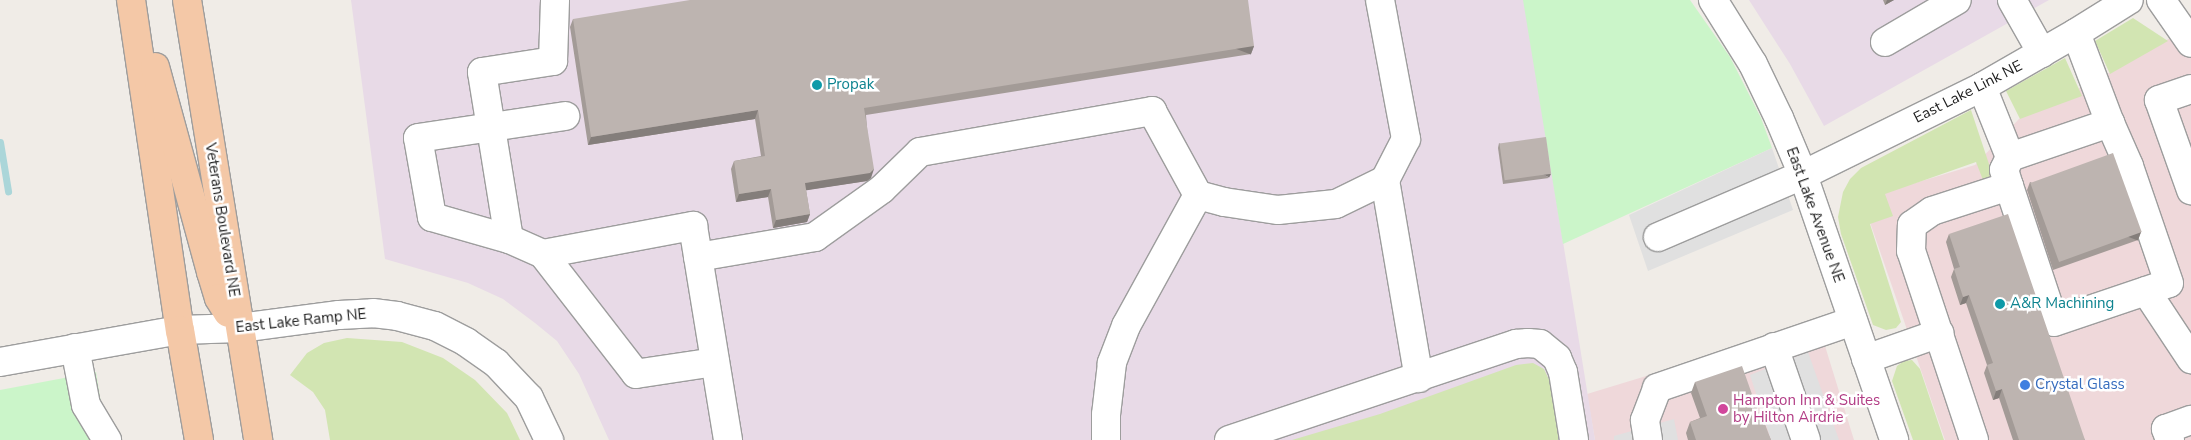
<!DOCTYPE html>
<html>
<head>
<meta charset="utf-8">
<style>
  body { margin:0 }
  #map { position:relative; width:2191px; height:440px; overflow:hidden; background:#f0ece7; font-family:"Nunito Sans",sans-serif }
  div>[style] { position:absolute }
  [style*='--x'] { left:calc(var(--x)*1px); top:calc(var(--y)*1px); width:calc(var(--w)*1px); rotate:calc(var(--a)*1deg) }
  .commercial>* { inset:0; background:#efd8da }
  .industrial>* { inset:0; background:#e8dae7 }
  .grass>* { inset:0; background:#d2e5b2 }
  .park>* { inset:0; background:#cbf5c9 }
  .parking>* { inset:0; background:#e0e0e0 }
  .stream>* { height:7px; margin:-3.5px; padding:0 3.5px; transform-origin:3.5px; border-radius:3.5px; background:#abd6d9 }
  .roads { filter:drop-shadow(1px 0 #9d9d9d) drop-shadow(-1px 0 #9d9d9d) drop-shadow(0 1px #9d9d9d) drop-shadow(0 -1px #9d9d9d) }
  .minor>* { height:28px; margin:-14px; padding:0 14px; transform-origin:14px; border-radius:14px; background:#fff }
  .major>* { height:28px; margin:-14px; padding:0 14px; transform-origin:14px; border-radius:14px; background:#f4c8a7 }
  .wall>* { inset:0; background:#a39b97 }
  .shaded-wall>* { inset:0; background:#847e7b; transform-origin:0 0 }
  .building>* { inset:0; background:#bdb4b0; transform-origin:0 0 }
  .dots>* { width:14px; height:14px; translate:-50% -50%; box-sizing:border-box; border:2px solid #fff; border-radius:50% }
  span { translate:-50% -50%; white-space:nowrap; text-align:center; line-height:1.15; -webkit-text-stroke:5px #fff; paint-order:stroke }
  .culture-label { font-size:15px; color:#0d838f }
  .left { translate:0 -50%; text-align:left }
  .street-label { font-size:15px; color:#202020 }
  .shop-label { font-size:15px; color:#366cbe }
  .hotel-label { font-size:15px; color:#b23c85 }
</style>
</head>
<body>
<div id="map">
  <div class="commercial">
    <i style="clip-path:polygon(2191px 26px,2191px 440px,1945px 440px,1862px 199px,1975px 165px,2019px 119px,2111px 72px)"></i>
    <i style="clip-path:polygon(1817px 320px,1854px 440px,1595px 440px,1587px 394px,1722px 353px)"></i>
  </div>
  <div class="industrial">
    <i style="clip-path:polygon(351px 0,1524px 0,1595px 440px,609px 440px,579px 374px,557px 341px,535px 323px,503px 299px,468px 283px,385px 259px)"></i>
    <i style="clip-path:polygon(1749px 0,2049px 0,1824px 126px,1790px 64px)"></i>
  </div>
  <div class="grass">
    <i style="clip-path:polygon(2133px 18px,2168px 41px,2110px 74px,2095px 41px)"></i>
    <i style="clip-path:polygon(2065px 58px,2082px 96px,2020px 119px,2006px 91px)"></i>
    <i style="clip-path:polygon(1971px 110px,1993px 176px,1983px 180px,1976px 162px,1885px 194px,1893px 216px,1870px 224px,1901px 322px,1896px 328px,1886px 330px,1873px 325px,1841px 234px,1838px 217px,1843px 192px,1850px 179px,1861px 168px)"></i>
    <i style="clip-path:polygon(347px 338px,402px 342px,443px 358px,475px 380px,507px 413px,520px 440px,330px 440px,325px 410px,313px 392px,290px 375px,307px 353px,324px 343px)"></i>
    <i style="clip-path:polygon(1912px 360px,1920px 369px,1944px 440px,1913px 440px,1892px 381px,1897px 366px,1904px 361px)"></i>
    <i style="clip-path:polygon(1533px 363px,1544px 369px,1552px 386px,1559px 420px,1558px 440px,1292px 440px,1380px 414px,1516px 365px)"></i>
  </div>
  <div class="park">
    <i style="clip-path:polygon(1523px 0,1690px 0,1730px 57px,1761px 118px,1772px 148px,1563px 244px)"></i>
    <i style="clip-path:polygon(96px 372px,107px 440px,0 440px,0 390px)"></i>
  </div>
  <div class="parking">
    <i style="clip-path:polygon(1772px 148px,1793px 210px,1648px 271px,1629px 215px)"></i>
    <i style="clip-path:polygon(1808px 352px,1839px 440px,1771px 440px,1750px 375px)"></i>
    <i style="clip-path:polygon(1674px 419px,1678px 440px,1614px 440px,1614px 436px)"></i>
  </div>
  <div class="stream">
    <i style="--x:0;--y:142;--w:50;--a:80.7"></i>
  </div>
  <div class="roads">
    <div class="minor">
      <i style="--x:1713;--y:0;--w:75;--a:58"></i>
      <i style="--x:1753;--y:64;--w:60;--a:64.3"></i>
      <i style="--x:1779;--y:118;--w:62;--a:67.2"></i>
      <i style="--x:1803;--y:175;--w:280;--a:71"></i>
      <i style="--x:2012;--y:0;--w:61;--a:60.5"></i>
      <i style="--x:2161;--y:0;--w:52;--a:55.1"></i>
      <i style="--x:1885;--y:42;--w:83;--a:-30.3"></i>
      <i style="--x:1982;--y:87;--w:75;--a:68.2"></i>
      <i style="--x:2191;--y:89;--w:34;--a:161"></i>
      <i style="--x:2159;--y:100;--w:96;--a:70.4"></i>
      <i style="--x:1385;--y:180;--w:201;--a:80.3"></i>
      <i style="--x:2009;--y:186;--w:143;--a:71.7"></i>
      <i style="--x:2054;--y:322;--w:121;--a:-18.7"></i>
      <i style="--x:2169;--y:283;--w:124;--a:-108.9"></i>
      <i style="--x:2129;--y:166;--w:47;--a:-113.8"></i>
      <i style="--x:1198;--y:195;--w:27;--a:15"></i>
      <i style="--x:1224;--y:202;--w:55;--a:8.4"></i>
      <i style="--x:1278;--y:210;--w:58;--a:-5.9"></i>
      <i style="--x:1336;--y:204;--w:55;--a:-26.1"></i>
      <i style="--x:1385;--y:180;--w:46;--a:-62.9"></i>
      <i style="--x:1406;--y:139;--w:141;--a:-100.6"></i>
      <i style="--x:1658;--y:237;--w:158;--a:-23.2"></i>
      <i style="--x:1803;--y:175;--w:199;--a:-26.2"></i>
      <i style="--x:1982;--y:87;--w:108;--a:-29.9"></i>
      <i style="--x:2076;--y:33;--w:62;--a:-31.9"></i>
      <i style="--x:509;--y:239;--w:169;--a:-99.2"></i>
      <i style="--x:482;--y:72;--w:72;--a:-8.8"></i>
      <i style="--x:553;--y:61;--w:61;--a:-88.1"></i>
      <i style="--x:543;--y:254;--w:37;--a:-156"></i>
      <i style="--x:509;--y:239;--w:80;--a:-164.1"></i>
      <i style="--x:432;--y:217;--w:80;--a:-100"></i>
      <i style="--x:418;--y:138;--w:149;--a:-8.5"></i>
      <i style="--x:698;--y:257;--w:119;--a:-9.7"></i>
      <i style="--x:815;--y:237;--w:82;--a:-35.6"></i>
      <i style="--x:882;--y:189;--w:53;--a:-44.2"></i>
      <i style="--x:920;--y:152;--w:236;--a:-10"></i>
      <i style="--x:1152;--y:111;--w:96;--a:61.3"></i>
      <i style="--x:1198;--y:195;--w:149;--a:118.8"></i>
      <i style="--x:1126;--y:326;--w:40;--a:111"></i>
      <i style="--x:1112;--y:363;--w:52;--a:96.6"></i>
      <i style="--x:1106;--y:415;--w:25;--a:90"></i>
      <i style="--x:2146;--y:291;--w:82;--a:56.5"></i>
      <i style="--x:1774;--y:347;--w:98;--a:71"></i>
      <i style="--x:75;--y:348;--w:58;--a:79.1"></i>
      <i style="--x:86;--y:405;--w:41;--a:59"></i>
      <i style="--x:1866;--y:359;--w:78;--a:-19.4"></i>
      <i style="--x:0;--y:362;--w:183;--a:-10.1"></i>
      <i style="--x:180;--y:330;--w:60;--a:-1.9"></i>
      <i style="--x:240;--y:328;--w:100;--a:-7.5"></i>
      <i style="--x:339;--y:315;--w:34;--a:-3"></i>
      <i style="--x:373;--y:313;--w:24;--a:7"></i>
      <i style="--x:397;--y:316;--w:39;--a:15"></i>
      <i style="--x:435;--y:326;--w:35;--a:27"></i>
      <i style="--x:466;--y:342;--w:37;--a:35"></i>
      <i style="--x:496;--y:363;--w:48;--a:46.7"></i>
      <i style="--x:529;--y:398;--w:47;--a:64.5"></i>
      <i style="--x:715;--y:362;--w:80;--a:171.4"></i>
      <i style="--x:636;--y:374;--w:152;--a:-127.8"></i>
      <i style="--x:543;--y:254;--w:153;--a:-10.6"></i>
      <i style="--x:693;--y:226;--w:217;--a:80.7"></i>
      <i style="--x:1229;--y:440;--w:303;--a:-18.5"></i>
      <i style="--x:1516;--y:344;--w:12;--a:-5"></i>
      <i style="--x:1528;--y:343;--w:12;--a:5"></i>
      <i style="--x:1540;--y:344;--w:22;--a:39"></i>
      <i style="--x:1557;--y:358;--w:15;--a:67"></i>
      <i style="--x:1563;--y:372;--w:69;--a:80.8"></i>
      <i style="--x:1648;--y:440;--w:20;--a:-99"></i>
      <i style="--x:1645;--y:420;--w:34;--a:-69"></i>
      <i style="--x:1657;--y:388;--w:207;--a:-18.9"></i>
      <i style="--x:1974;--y:440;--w:199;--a:-108.4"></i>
      <i style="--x:1911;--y:251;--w:26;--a:-88"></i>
      <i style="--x:1912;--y:225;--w:24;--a:-35"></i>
      <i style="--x:1932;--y:211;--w:81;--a:-18"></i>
      <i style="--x:2009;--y:186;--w:17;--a:-107"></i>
      <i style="--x:2004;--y:170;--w:14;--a:-65"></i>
      <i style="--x:2010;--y:157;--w:106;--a:-18.8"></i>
      <i style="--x:2110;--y:123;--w:96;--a:-110.7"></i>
      <i style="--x:2170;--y:440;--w:12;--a:-110"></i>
      <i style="--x:2166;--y:429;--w:27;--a:-20"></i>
    </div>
    <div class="major">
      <i style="--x:131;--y:0;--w:334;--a:81.6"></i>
      <i style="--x:180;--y:330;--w:112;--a:80.2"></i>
      <i style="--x:187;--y:0;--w:446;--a:80.8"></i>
      <i style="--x:155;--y:67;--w:213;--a:74.7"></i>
      <i style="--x:211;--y:272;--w:27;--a:73"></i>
      <i style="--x:219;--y:298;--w:17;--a:59"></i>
    </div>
  </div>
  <div class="wall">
    <i style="clip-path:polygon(1883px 0,1894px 0,1885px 5px)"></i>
    <i style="clip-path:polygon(573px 19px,1254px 46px,1251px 54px,866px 115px,871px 178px,867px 181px,806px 190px,810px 214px,807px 222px,773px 228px,768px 197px,736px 202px,731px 169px,734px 161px,761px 156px,755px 119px,588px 145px,570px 27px)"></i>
    <i style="clip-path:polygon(1499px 143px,1549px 178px,1503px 184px,1498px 148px)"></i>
    <i style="clip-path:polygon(2030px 182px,2141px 232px,2138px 240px,2053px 270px,2027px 190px)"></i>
    <i style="clip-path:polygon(1949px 234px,2085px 440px,2013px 440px,1999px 398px,1993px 400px,1984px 373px,1987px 365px,1966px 303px,1960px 305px,1951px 277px,1954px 269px,1946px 242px)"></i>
    <i style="clip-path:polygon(1695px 382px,1760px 417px,1771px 440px,1688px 440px,1686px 433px,1690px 422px,1700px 418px,1691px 393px)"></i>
  </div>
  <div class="shaded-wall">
    <i style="clip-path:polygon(1887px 0,1894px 0,1885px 5px)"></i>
    <i style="left:1254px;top:46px;width:9px;height:395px;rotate:111deg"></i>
    <i style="clip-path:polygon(758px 110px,755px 119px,588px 145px,591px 137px)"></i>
    <i style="clip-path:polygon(874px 169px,871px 178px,867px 181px,802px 191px,805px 183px)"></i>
    <i style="left:1551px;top:174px;width:4px;height:47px;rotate:117deg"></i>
    <i style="clip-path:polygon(771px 189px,768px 197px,736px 202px,739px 194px)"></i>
    <i style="clip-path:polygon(810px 214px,807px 222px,773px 228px,776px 220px)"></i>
    <i style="left:2141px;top:232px;width:9px;height:90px;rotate:111deg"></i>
    <i style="clip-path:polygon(1969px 295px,1966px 303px,1960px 305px,1963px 297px)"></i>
    <i style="clip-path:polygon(2002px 389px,1999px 398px,1993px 400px,1996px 391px)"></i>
  </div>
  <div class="building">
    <i style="clip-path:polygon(690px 0,1248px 0,1254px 46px,864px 108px,874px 169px,870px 173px,805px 183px,810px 214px,776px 220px,771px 189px,739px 194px,734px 161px,765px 156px,758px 110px,591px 137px,573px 19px)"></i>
    <i style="left:1546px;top:137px;width:37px;height:47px;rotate:82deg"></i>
    <i style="left:2113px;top:153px;width:84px;height:88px;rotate:70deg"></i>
    <i style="clip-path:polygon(2008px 214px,2085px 440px,2019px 440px,2002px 389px,1996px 391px,1987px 365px,1993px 363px,1969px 295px,1963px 297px,1954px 269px,1960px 267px,1949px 234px)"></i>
    <i style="clip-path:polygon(1742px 366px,1760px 417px,1762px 416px,1771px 440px,1696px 440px,1690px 422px,1707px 416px,1695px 382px)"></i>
  </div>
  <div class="dots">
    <i style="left:817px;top:85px;background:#0f9aa8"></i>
    <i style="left:2000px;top:304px;background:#0f9aa8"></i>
    <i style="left:2025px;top:385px;background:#3f7fe0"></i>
    <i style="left:1723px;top:409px;background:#d1479c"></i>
  </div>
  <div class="culture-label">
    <span class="left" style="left:827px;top:85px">Propak</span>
    <span class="left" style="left:2010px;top:304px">A&amp;R Machining</span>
  </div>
  <div class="street-label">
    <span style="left:1968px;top:92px;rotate:-27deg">East Lake Link NE</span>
    <span style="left:1815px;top:215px;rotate:70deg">East Lake Avenue NE</span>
    <span style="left:222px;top:220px;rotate:81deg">Veterans Boulevard NE</span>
    <span style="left:301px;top:321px;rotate:-6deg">East Lake Ramp NE</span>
  </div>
  <div class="shop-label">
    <span class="left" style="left:2035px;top:385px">Crystal Glass</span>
  </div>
  <div class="hotel-label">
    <span class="left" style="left:1733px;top:409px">Hampton Inn &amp; Suites<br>by Hilton Airdrie</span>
  </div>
</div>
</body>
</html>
